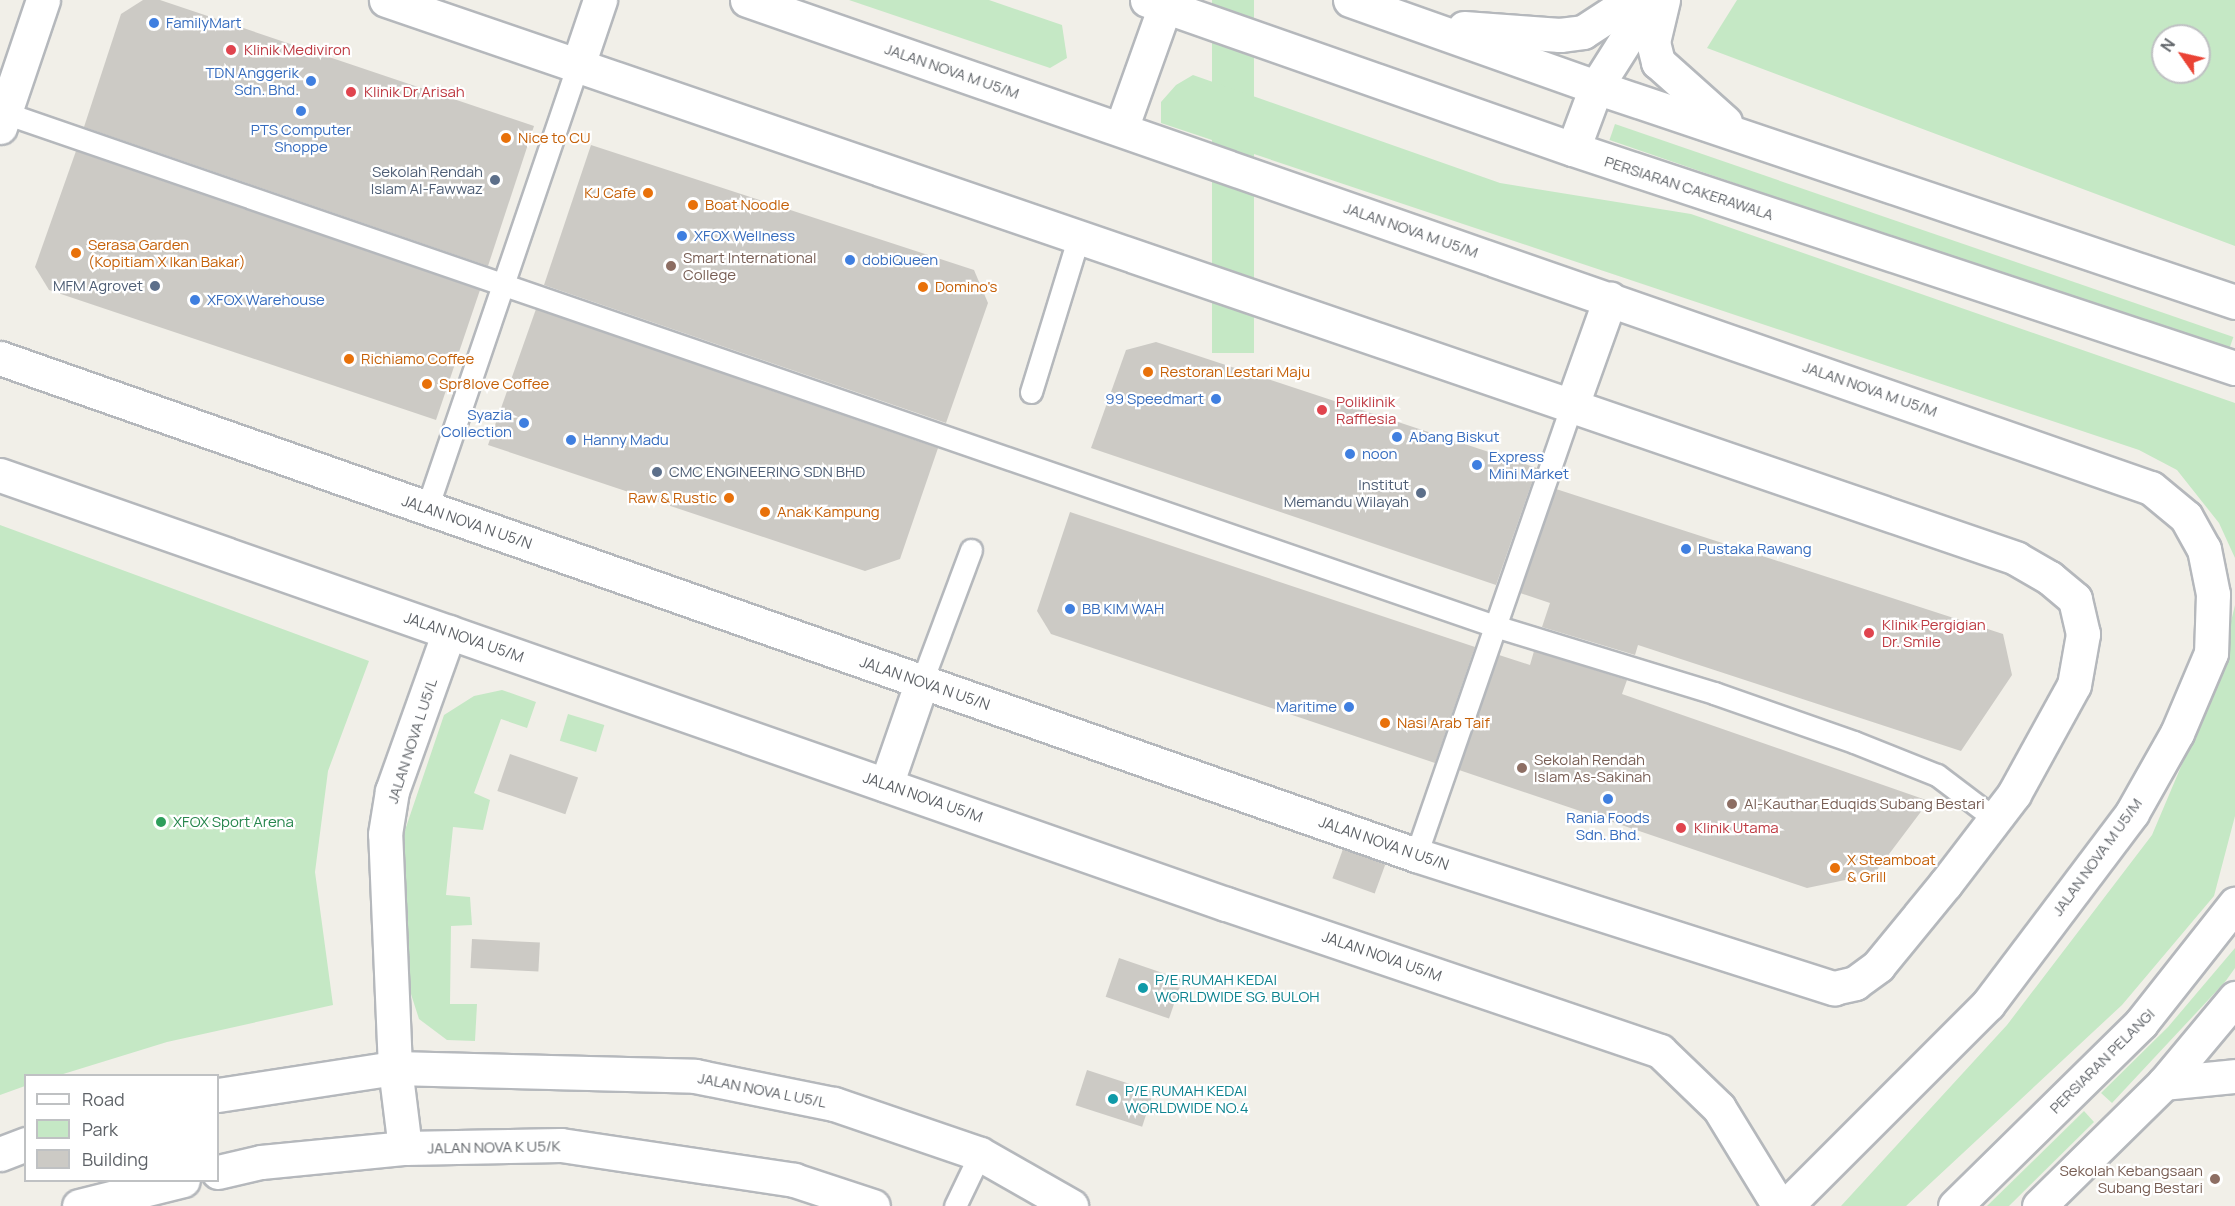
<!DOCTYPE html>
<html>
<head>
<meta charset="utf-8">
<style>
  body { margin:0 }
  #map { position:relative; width:2235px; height:1206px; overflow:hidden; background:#f1efe8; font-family:Manrope,sans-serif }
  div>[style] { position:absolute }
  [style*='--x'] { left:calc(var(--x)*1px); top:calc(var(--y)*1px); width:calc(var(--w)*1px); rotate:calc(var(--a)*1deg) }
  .green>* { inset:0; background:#c5e8c5; transform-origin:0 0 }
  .building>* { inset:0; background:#cccac5; transform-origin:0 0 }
  .roads { filter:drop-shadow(2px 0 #b5b8bc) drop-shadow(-2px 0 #b5b8bc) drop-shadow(0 2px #b5b8bc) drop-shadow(0 -2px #b5b8bc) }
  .lane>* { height:21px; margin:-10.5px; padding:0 10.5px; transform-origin:10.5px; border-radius:10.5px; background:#fff }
  .street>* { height:33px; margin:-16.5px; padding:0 16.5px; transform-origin:16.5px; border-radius:16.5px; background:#fff }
  .secondary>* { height:33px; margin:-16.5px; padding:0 16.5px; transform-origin:16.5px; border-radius:16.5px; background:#fff }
  .dots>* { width:16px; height:16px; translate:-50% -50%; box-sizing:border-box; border:3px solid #fff; border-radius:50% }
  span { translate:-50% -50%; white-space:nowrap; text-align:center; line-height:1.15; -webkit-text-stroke:4.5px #fff; paint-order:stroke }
  .shop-label { font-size:15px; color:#366cbe }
  .left { translate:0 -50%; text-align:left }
  .right { translate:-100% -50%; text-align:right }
  .health-label { font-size:15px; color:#be3a42 }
  .street-label { font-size:15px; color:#5f6368 }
  .food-label { font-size:15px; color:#c56008 }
  .service-label { font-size:15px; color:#4e5e75 }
  .education-label { font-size:15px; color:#785e54 }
  .leisure-label { font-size:15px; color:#27864d }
  .culture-label { font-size:15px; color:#0d838f }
  .legend { position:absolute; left:24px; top:1074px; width:195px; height:108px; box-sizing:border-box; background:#fff; border:2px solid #bfc1c3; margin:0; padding:8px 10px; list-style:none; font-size:18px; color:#5f6368 }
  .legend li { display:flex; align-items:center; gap:12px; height:30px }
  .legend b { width:30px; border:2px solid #bfc1c3 }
  .north { position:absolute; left:2151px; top:24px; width:60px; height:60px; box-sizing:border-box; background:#fff; border:2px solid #bfc1c3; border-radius:50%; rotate:304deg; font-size:16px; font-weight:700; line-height:24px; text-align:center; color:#5f6368 }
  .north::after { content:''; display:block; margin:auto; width:21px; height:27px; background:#ea4335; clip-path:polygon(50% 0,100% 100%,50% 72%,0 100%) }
</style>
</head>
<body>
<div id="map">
  <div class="green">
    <i style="clip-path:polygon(849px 0,989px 0,1062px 25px,1067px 58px,1050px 68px)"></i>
    <i style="left:1212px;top:0;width:42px;height:353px"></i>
    <i style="clip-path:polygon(evenodd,1737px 0,2235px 0,2235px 246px,1707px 48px,1737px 0,2163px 36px,2199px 36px,2199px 72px,2163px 72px,2163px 36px)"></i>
    <i style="clip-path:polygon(1193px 75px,1500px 183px,1691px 214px,2235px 403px,2235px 558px,2219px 523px,2177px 470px,2139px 450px,1161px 123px,1161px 102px,1176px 85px)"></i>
    <i style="left:1615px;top:124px;width:654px;height:17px;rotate:19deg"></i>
    <i style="clip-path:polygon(0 525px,369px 661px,328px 771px,315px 872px,333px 1005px,167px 1042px,60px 1075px,26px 1076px,25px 1086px,0 1095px)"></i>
    <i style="clip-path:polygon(2235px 605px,2235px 816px,2214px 896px,2122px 1005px,1906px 1206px,1841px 1206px,2007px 1025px,2152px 835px,2216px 684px)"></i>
    <i style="clip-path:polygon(502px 690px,536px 702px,527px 728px,501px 719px,474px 793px,490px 800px,483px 830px,453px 827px,446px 895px,470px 897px,472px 925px,451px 926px,450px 1004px,477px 1004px,475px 1041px,447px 1040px,419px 1019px,410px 991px,402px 839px,444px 715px,474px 696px)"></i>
    <i style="left:568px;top:714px;width:38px;height:28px;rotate:17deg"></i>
    <i style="clip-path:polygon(2235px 948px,2235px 968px,2225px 982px,2112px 1103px,2101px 1093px,2168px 1027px)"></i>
    <i style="clip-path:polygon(2084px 1111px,2094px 1122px,2009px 1206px,1987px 1206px)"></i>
  </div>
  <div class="building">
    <i style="clip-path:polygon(143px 0,160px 0,534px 126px,488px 266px,84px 127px,121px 14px)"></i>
    <i style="clip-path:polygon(591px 145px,974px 270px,988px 303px,946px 423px,544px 285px)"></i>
    <i style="clip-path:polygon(76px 151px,480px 290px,436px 420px,49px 290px,35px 267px)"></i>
    <i style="clip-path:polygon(536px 309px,938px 448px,900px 559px,865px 571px,488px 445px)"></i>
    <i style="clip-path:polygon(1156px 342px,1537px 468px,1496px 585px,1091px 448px,1126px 350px)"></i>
    <i style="clip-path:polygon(1556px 489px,2003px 634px,2012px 675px,1961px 751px,1638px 645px,1635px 655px,1542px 627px,1550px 603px,1520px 593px)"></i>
    <i style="clip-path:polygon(1070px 512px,1475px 647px,1435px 763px,1051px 634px,1037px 611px)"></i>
    <i style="clip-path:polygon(1534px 651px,1627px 680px,1622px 694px,1929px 801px,1874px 874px,1807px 888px,1459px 770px,1499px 655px,1530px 665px)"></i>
    <i style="left:510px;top:754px;width:72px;height:39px;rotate:19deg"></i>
    <i style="left:1343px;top:849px;width:45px;height:31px;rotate:20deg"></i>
    <i style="left:472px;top:939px;width:68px;height:29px;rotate:3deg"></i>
    <i style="left:1119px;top:958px;width:67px;height:41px;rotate:19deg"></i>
    <i style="left:1087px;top:1070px;width:70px;height:37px;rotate:18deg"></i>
  </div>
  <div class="roads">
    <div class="lane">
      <i style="--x:5;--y:113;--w:1576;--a:19"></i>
      <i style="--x:1495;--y:626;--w:229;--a:17"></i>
      <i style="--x:1714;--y:693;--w:148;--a:19.3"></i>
      <i style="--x:1854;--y:742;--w:89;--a:21.7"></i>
      <i style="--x:1937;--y:775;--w:73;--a:37.2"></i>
      <i style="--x:1031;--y:392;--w:163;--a:-72.9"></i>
      <i style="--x:427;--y:508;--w:468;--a:-71.2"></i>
      <i style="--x:922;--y:681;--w:140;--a:-69.5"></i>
      <i style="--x:1416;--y:855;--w:476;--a:-70.9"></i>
      <i style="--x:955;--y:1206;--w:58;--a:-64.3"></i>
    </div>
    <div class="street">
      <i style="--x:747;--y:0;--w:1486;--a:19.17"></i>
      <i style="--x:2151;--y:488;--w:45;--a:39.6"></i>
      <i style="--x:2186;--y:517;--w:37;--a:61"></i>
      <i style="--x:2204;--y:549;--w:46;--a:78.7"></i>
      <i style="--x:2213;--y:594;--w:59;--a:91.9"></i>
      <i style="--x:2211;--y:653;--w:87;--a:113"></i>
      <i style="--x:2177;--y:733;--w:92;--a:119.4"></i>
      <i style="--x:2132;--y:813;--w:239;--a:127"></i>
      <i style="--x:1988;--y:1004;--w:286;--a:135"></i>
      <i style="--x:578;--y:65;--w:69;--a:-71.3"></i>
      <i style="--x:0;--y:127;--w:134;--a:-71.3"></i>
      <i style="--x:1121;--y:129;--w:131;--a:-70.3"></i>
      <i style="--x:1573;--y:149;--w:66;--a:-69.6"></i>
      <i style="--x:1596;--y:87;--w:103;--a:-57.7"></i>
      <i style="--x:0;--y:358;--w:1501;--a:19.34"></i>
      <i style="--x:1416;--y:855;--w:439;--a:17.7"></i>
      <i style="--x:1834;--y:988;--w:22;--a:-13"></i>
      <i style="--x:1855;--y:983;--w:29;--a:-36"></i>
      <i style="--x:1878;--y:966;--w:107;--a:-50.7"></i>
      <i style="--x:1946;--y:883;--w:112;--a:-52.6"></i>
      <i style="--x:2014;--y:794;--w:124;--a:-61.2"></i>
      <i style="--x:2074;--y:685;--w:52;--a:-80"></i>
      <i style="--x:2083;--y:634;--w:36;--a:-103"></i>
      <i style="--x:2075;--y:599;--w:33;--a:-140"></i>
      <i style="--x:2050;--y:578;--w:39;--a:-150"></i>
      <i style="--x:2016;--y:558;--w:1723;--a:-161.1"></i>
      <i style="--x:1572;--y:405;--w:113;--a:-70.3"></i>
      <i style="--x:0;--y:475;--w:1299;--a:19.29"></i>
      <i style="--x:1226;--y:904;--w:458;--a:18.7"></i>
      <i style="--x:1660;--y:1051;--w:82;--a:44"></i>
      <i style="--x:1719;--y:1108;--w:115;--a:58.5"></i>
      <i style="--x:886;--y:785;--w:110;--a:-70.9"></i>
      <i style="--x:2164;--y:1083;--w:71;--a:-5.6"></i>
      <i style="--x:218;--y:1095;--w:179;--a:-8.7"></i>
      <i style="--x:395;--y:1068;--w:300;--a:1.5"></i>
      <i style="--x:695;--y:1076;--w:142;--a:11.4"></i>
      <i style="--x:834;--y:1104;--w:154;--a:18.9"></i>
      <i style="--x:980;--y:1154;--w:105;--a:29.7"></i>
      <i style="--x:405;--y:1148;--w:81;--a:-97.1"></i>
      <i style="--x:395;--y:1068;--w:234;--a:-92.4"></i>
      <i style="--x:385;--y:834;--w:44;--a:-80.8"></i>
      <i style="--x:392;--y:791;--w:169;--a:-70.3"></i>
      <i style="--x:0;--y:1154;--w:28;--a:-21"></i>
      <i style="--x:218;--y:1172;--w:44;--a:-13.1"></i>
      <i style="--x:261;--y:1162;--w:145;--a:-5.6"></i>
      <i style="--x:405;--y:1148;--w:156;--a:-1.1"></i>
      <i style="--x:561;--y:1145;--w:236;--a:8.5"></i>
      <i style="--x:794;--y:1180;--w:83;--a:18.2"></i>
      <i style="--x:79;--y:1206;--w:107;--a:-14"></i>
    </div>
    <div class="secondary">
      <i style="--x:1147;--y:0;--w:451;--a:19.3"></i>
      <i style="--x:1573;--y:149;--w:697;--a:18.31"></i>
      <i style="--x:1350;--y:0;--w:261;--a:19.5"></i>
      <i style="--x:1596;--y:87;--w:674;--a:18.6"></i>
      <i style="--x:1663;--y:0;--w:43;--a:103.4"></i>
      <i style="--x:1653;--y:42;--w:21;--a:76"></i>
      <i style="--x:1658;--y:62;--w:90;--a:41.8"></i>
      <i style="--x:1464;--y:28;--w:96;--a:4.2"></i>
      <i style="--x:1560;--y:35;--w:23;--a:-7"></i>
      <i style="--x:1583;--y:32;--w:59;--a:-33.1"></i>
      <i style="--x:1955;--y:1206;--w:261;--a:-44.5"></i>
      <i style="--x:2141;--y:1023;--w:152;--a:-51.7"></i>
      <i style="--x:2039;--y:1206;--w:175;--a:-44.5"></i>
      <i style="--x:2164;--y:1083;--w:111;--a:-50.1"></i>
    </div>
  </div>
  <div class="dots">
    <i style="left:154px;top:23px;background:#3f7fe0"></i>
    <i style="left:231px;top:50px;background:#e0444e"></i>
    <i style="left:311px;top:81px;background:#3f7fe0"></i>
    <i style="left:351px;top:92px;background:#e0444e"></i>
    <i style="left:301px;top:111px;background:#3f7fe0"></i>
    <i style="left:506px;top:138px;background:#e8710a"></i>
    <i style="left:495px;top:180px;background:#5c6f8a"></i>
    <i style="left:648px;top:193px;background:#e8710a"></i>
    <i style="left:693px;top:205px;background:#e8710a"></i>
    <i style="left:682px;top:236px;background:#3f7fe0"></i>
    <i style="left:76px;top:253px;background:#e8710a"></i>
    <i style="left:850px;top:260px;background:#3f7fe0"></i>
    <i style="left:671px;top:266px;background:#8d6e63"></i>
    <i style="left:155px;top:286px;background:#5c6f8a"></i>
    <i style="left:923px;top:287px;background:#e8710a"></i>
    <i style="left:195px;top:300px;background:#3f7fe0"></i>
    <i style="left:349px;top:359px;background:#e8710a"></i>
    <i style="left:1148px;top:372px;background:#e8710a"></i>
    <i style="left:427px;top:384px;background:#e8710a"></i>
    <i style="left:1216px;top:399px;background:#3f7fe0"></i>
    <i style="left:1322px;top:410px;background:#e0444e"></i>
    <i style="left:524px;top:423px;background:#3f7fe0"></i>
    <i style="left:1397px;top:437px;background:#3f7fe0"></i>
    <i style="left:571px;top:440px;background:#3f7fe0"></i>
    <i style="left:1350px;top:454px;background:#3f7fe0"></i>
    <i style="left:1477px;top:465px;background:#3f7fe0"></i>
    <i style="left:657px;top:472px;background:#5c6f8a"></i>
    <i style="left:1421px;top:493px;background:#5c6f8a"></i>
    <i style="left:729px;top:498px;background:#e8710a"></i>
    <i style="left:765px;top:512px;background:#e8710a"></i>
    <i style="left:1686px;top:549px;background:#3f7fe0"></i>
    <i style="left:1070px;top:609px;background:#3f7fe0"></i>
    <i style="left:1869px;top:633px;background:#e0444e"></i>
    <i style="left:1349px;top:707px;background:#3f7fe0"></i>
    <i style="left:1385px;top:723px;background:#e8710a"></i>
    <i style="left:1522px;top:768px;background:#8d6e63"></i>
    <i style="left:1608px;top:799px;background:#3f7fe0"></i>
    <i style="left:1732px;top:804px;background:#8d6e63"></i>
    <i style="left:161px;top:822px;background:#2e9e5b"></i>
    <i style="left:1681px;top:828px;background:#e0444e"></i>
    <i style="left:1835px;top:868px;background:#e8710a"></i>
    <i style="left:1143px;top:988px;background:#0f9aa8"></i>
    <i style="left:1113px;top:1099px;background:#0f9aa8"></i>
    <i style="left:2215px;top:1179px;background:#8d6e63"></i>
  </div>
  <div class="shop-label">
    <span class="left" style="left:166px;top:23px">FamilyMart</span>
    <span class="right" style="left:299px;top:81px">TDN Anggerik<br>Sdn. Bhd.</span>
    <span style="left:301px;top:138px">PTS Computer<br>Shoppe</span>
    <span class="left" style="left:694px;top:236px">XFOX Wellness</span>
    <span class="left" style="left:862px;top:260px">dobiQueen</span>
    <span class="left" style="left:207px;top:300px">XFOX Warehouse</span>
    <span class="right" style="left:1204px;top:399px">99 Speedmart</span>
    <span class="right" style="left:512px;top:423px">Syazia<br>Collection</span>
    <span class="left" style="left:1409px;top:437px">Abang Biskut</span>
    <span class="left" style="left:583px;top:440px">Hanny Madu</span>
    <span class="left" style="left:1362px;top:454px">noon</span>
    <span class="left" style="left:1489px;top:465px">Express<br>Mini Market</span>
    <span class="left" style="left:1698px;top:549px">Pustaka Rawang</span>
    <span class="left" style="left:1082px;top:609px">BB KIM WAH</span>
    <span class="right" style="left:1337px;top:707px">Maritime</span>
    <span style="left:1608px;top:826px">Rania Foods<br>Sdn. Bhd.</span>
  </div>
  <div class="health-label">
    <span class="left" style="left:244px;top:50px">Klinik Mediviron</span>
    <span class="left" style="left:364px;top:92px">Klinik Dr Arisah</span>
    <span class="left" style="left:1336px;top:410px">Poliklinik<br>Rafflesia</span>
    <span class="left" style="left:1882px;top:633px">Klinik Pergigian<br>Dr. Smile</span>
    <span class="left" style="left:1694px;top:828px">Klinik Utama</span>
  </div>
  <div class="street-label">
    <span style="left:952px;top:71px;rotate:19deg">JALAN NOVA M U5/M</span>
    <span style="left:1689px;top:188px;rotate:18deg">PERSIARAN CAKERAWALA</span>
    <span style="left:1411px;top:230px;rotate:19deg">JALAN NOVA M U5/M</span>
    <span style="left:1870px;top:389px;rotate:19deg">JALAN NOVA M U5/M</span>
    <span style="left:467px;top:522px;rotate:19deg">JALAN NOVA N U5/N</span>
    <span style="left:464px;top:637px;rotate:19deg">JALAN NOVA U5/M</span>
    <span style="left:925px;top:683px;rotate:19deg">JALAN NOVA N U5/N</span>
    <span style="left:412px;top:741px;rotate:-72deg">JALAN NOVA L U5/L</span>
    <span style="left:923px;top:797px;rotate:19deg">JALAN NOVA U5/M</span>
    <span style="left:1384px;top:843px;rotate:19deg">JALAN NOVA N U5/N</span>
    <span style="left:2097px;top:857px;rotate:-54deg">JALAN NOVA M U5/M</span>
    <span style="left:1382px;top:956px;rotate:19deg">JALAN NOVA U5/M</span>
    <span style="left:2102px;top:1061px;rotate:-45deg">PERSIARAN PELANGI</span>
    <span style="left:762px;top:1090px;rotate:11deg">JALAN NOVA L U5/L</span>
    <span style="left:494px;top:1147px;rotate:-1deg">JALAN NOVA K U5/K</span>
  </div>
  <div class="food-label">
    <span class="left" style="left:518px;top:138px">Nice to CU</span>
    <span class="right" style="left:636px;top:193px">KJ Cafe</span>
    <span class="left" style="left:705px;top:205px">Boat Noodle</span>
    <span class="left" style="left:88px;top:253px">Serasa Garden<br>(Kopitiam X Ikan Bakar)</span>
    <span class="left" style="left:935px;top:287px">Domino's</span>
    <span class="left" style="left:361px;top:359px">Richiamo Coffee</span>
    <span class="left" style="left:1160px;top:372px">Restoran Lestari Maju</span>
    <span class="left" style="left:439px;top:384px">Spr8love Coffee</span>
    <span class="right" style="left:717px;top:498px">Raw &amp; Rustic</span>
    <span class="left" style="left:777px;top:512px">Anak Kampung</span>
    <span class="left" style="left:1397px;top:723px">Nasi Arab Taif</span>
    <span class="left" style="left:1847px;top:868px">X Steamboat<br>&amp; Grill</span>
  </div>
  <div class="service-label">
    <span class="right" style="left:483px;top:180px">Sekolah Rendah<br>Islam Al-Fawwaz</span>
    <span class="right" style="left:143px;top:286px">MFM Agrovet</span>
    <span class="left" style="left:669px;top:472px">CMC ENGINEERING SDN BHD</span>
    <span class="right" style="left:1409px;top:493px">Institut<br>Memandu Wilayah</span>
  </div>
  <div class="education-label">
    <span class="left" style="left:683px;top:266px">Smart International<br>College</span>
    <span class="left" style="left:1534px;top:768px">Sekolah Rendah<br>Islam As-Sakinah</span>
    <span class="left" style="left:1744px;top:804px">Al-Kauthar Eduqids Subang Bestari</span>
    <span class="right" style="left:2203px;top:1179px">Sekolah Kebangsaan<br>Subang Bestari</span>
  </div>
  <div class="leisure-label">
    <span class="left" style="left:173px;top:822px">XFOX Sport Arena</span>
  </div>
  <div class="culture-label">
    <span class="left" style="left:1155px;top:988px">P/E RUMAH KEDAI<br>WORLDWIDE SG. BULOH</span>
    <span class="left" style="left:1125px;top:1099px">P/E RUMAH KEDAI<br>WORLDWIDE NO.4</span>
  </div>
  <ul class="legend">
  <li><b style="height:8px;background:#fff"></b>Road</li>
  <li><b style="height:16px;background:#c5e8c5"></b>Park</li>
  <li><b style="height:16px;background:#cccac5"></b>Building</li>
  </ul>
  <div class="north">N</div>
</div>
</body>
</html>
